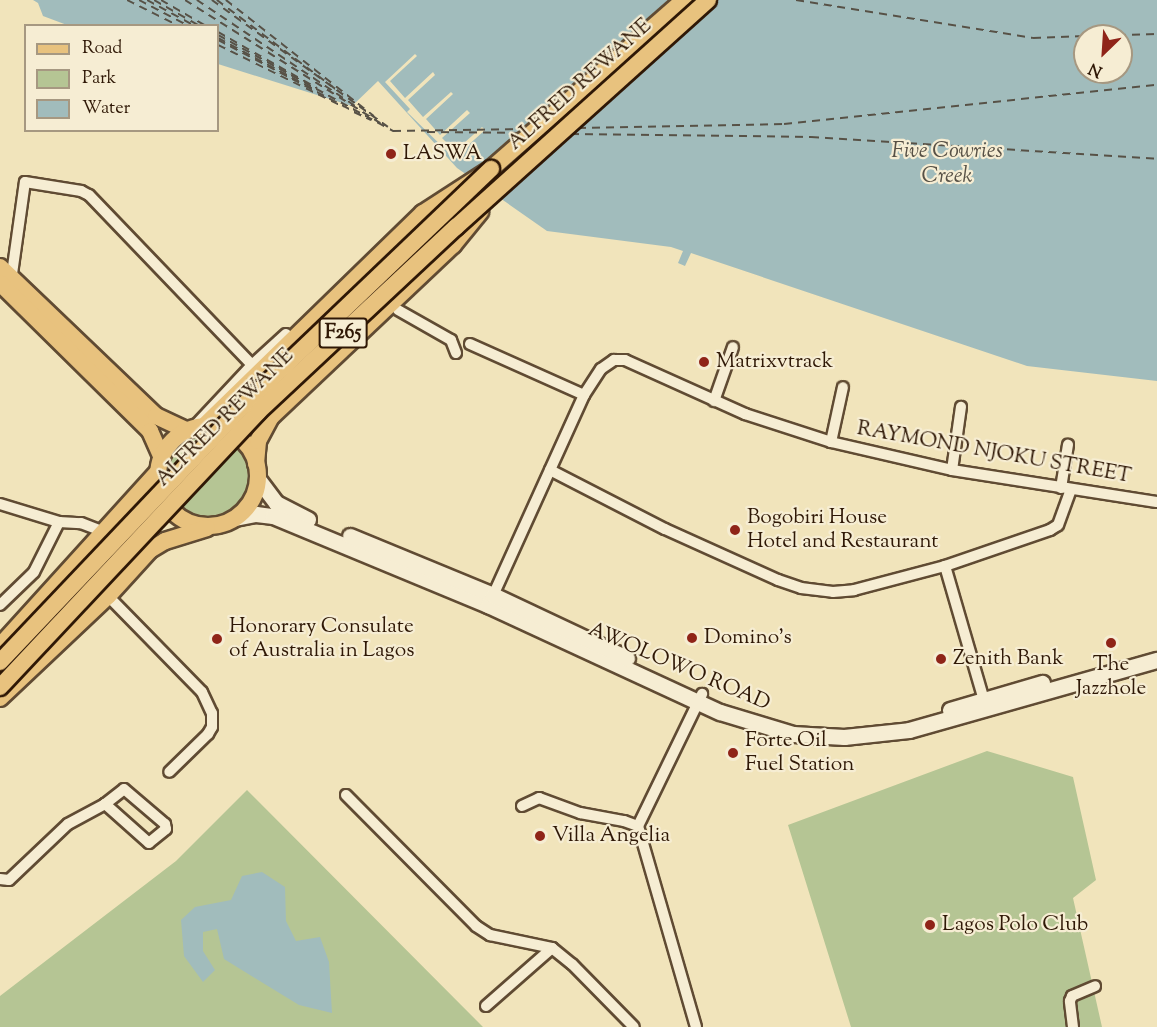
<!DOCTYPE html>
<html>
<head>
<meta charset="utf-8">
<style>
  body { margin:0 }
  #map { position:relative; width:1157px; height:1027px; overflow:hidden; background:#f1e4bb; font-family:"Sorts Mill Goudy",serif }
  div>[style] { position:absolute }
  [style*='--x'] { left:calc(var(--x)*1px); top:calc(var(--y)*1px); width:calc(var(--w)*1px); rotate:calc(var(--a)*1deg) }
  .green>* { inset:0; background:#b5c594 }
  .round { border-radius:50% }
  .water>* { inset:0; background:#a1bcbc }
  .pier>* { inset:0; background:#f1e4bb }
  .ferry>* { height:1.5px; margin-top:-0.75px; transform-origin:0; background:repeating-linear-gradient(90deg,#575146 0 8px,transparent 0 14px) }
  .roads { filter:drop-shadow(2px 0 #604b33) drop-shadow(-2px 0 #604b33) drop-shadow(0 2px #604b33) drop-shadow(0 -2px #604b33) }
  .minor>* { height:10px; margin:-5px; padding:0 5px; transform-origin:5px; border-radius:5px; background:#f6edd3 }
  .secondary>* { height:15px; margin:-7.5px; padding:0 7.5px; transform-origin:7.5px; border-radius:7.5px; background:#f6edd3 }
  .primary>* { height:16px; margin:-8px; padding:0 8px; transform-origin:8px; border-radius:8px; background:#e8c27e }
  .primary>.ring { margin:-8px; padding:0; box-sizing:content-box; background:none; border:16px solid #e8c27e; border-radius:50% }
  .bridges { filter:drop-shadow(2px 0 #2f1806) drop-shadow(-2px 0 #2f1806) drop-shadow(0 2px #2f1806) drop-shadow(0 -2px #2f1806) }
  .primary-bridge>* { height:16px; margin:-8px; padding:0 8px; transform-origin:8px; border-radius:8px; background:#e8c27e }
  .dots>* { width:16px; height:16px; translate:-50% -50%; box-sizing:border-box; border:3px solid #f6edd3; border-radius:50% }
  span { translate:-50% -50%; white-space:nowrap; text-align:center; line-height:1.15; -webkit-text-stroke:4.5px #f6edd3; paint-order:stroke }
  .shield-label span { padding:2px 4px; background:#f6edd3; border:2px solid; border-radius:4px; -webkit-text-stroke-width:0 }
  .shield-label { font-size:20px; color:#2f1806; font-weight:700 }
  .street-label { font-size:21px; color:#2f1806 }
  .poi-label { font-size:21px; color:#2f1806 }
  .left { translate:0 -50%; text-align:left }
  .water-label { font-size:22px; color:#575146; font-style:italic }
  .legend { position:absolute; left:24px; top:24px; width:195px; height:108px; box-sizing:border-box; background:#f6edd3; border:2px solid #a69881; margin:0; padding:8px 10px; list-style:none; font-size:18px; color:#2f1806 }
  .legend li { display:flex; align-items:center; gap:12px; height:30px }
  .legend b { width:30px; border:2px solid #a69881 }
  .north { position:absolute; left:1073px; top:24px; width:60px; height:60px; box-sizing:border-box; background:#f6edd3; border:2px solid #a69881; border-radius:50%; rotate:205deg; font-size:16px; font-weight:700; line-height:24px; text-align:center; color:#2f1806 }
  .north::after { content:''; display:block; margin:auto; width:21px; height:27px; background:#8f2418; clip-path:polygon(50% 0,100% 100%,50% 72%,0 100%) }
</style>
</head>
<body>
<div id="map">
  <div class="green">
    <i class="round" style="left:168px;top:436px;width:80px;height:80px"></i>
    <i style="clip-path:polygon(987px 751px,1073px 777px,1096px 880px,1073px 898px,1102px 1027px,851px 1027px,788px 825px)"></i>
    <i style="clip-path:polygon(247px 790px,483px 1027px,0 1027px,0 996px,176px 861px)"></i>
  </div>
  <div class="water">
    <i style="clip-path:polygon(evenodd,33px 0,1157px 0,1157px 381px,1027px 366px,691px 253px,685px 266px,678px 263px,683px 251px,671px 247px,547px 231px,457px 168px,378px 81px,352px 106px,218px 64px,218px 26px,67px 25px,43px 16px,38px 3px,33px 0,1085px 36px,1121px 36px,1121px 72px,1085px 72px,1085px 36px)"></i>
    <i style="clip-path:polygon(262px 872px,285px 887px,286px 921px,296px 941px,320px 937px,329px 962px,332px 1013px,299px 1005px,224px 959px,217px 929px,203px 932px,203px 951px,215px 970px,203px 982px,184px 956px,181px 920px,195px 907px,231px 900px,242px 876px)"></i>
  </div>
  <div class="pier">
    <i style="clip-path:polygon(415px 54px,417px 56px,390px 81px,405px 98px,433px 72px,435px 75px,408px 100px,423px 117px,451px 92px,453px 94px,426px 119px,440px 135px,467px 110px,470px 113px,442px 138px,455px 151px,482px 127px,485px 130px,454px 158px,407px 112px,410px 109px,385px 82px)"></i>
  </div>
  <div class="ferry">
    <i style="--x:127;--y:0;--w:58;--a:26.6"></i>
    <i style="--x:139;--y:0;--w:56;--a:27.5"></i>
    <i style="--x:147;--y:0;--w:55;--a:28.4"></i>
    <i style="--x:154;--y:0;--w:53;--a:29.5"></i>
    <i style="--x:161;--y:0;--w:52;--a:30"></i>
    <i style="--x:185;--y:0;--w:231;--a:32.2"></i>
    <i style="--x:197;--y:0;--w:196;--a:33.8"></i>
    <i style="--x:212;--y:0;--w:217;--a:35.8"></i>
    <i style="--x:217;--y:0;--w:150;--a:36.9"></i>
    <i style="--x:226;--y:0;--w:188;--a:38.1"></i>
    <i style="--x:796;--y:0;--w:240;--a:9.1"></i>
    <i style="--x:1033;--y:38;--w:52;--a:-2.2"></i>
    <i style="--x:218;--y:32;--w:114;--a:29.5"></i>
    <i style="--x:218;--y:35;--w:200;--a:28.7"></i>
    <i style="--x:393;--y:131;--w:132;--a:-0.9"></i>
    <i style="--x:1090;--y:36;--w:67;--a:-1.7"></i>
    <i style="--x:218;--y:38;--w:110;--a:28.2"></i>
    <i style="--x:218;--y:40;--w:155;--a:27.7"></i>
    <i style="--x:218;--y:45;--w:140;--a:26.2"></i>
    <i style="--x:354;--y:112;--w:19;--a:25"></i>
    <i style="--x:578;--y:128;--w:206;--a:-1.1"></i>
    <i style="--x:784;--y:124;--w:375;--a:-6"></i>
    <i style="--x:427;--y:132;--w:94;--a:0.6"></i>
    <i style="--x:571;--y:134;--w:240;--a:0.7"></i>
    <i style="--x:811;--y:137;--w:347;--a:3.6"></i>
  </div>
  <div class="roads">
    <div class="minor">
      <i style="--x:11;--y:281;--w:100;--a:-82"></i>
      <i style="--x:25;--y:182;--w:57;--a:9.1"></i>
      <i style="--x:81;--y:191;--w:9;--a:27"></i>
      <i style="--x:89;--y:195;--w:236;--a:46.2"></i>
      <i style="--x:398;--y:310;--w:61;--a:29.5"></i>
      <i style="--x:451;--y:340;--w:14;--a:69"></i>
      <i style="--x:470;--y:344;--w:125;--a:24.1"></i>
      <i style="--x:714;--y:401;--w:57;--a:-70.6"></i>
      <i style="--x:194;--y:427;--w:85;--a:-46.9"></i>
      <i style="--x:252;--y:365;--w:46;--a:-42.4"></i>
      <i style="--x:831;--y:442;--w:56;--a:-77.7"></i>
      <i style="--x:550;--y:470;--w:129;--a:27.2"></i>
      <i style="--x:665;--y:529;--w:124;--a:24.3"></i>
      <i style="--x:778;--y:580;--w:24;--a:19"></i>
      <i style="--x:801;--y:588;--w:32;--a:7"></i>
      <i style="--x:833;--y:592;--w:21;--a:-5"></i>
      <i style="--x:854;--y:590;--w:94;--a:-14.8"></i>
      <i style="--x:945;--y:566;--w:111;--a:-18.9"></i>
      <i style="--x:1050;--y:530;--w:9;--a:-32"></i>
      <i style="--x:1058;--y:525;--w:37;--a:-70"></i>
      <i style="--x:952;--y:470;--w:64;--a:-81.9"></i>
      <i style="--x:1061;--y:488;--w:44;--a:-80.8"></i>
      <i style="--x:0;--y:504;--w:62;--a:17"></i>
      <i style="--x:945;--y:566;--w:144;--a:73.8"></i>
      <i style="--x:108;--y:596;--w:134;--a:45.6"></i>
      <i style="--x:202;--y:692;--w:23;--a:65"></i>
      <i style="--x:212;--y:713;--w:14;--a:90"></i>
      <i style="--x:212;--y:727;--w:8;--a:120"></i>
      <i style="--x:208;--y:734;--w:54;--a:135.7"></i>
      <i style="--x:491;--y:600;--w:225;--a:-65.6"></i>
      <i style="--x:584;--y:395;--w:31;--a:-57"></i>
      <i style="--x:601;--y:369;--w:16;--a:-35"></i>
      <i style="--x:614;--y:360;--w:11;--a:0"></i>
      <i style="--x:625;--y:360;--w:132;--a:24.2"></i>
      <i style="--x:745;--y:414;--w:90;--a:18"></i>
      <i style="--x:831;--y:442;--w:124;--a:13"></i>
      <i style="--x:952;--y:470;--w:207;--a:8.9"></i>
      <i style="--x:0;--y:605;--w:47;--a:-44.1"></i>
      <i style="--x:34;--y:572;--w:56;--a:-63.4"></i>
      <i style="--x:59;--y:522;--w:22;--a:3"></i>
      <i style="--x:81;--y:523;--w:26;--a:21"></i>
      <i style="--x:346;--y:795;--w:185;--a:45.2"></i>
      <i style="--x:476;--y:926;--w:17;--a:33"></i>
      <i style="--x:490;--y:935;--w:63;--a:11.8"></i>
      <i style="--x:552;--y:948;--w:26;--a:39"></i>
      <i style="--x:572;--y:964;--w:88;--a:45.5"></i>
      <i style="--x:522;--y:806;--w:19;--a:-25"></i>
      <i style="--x:539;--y:798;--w:44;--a:20.1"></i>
      <i style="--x:580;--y:813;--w:45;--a:10.3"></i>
      <i style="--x:624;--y:821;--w:15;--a:20"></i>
      <i style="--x:0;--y:879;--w:9;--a:6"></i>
      <i style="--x:9;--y:880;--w:81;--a:-43.5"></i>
      <i style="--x:68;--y:824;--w:42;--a:-28.4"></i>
      <i style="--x:105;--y:804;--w:24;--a:-38"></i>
      <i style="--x:124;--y:789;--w:54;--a:40.5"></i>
      <i style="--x:165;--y:824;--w:5;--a:79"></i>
      <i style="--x:166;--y:829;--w:22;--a:141"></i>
      <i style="--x:149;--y:843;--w:59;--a:-138.4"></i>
      <i style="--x:486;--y:1006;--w:88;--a:-41.3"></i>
      <i style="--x:696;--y:1027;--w:209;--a:-106.1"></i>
      <i style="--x:638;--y:826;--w:147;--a:-64.1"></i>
      <i style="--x:1073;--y:1027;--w:26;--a:-97"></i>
      <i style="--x:1070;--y:1001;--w:5;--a:-68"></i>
      <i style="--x:1072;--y:996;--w:25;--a:-23"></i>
    </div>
    <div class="secondary">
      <i style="--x:258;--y:479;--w:30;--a:53"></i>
      <i style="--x:276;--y:503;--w:36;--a:27"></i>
      <i style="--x:235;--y:518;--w:21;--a:-11"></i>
      <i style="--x:256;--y:514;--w:17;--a:7"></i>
      <i style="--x:273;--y:516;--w:233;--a:22.5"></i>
      <i style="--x:488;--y:605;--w:255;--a:24.8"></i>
      <i style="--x:720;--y:712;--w:76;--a:16.8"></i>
      <i style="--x:793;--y:734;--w:51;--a:3.4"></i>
      <i style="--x:844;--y:737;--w:65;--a:-6.1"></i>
      <i style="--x:909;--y:730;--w:258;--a:-15.8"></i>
      <i style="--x:350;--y:536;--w:155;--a:22.4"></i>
      <i style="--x:493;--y:595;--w:148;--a:25.2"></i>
      <i style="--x:950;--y:710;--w:96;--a:-16.4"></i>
    </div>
    <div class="primary">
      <i style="--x:0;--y:267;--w:216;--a:43.7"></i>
      <i style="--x:156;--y:416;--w:33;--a:25"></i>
      <i style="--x:0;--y:283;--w:211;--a:44.6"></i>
      <i style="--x:150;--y:431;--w:27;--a:66"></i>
      <i style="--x:205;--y:425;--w:304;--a:-44.2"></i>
      <i style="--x:423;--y:213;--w:81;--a:-32.9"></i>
      <i style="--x:491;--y:169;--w:257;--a:-41.2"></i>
      <i class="ring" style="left:158px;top:426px;width:84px;height:84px"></i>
      <i style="--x:256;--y:464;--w:23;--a:-85"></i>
      <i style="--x:258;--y:441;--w:27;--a:-62"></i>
      <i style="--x:271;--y:417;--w:250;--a:-43.4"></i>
      <i style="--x:453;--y:245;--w:43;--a:-50.7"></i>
      <i style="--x:0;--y:646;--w:234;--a:-47.8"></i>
      <i style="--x:0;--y:698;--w:149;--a:-43.4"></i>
      <i style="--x:108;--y:596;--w:62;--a:-47.6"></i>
      <i style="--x:150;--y:550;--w:17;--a:-31"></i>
      <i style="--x:165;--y:541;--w:44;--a:-17.2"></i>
    </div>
  </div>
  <div class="bridges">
    <div class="primary-bridge">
      <i style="--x:0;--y:662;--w:357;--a:-46.5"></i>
      <i style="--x:246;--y:403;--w:339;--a:-43.7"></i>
      <i style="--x:0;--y:687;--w:377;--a:-46.8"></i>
      <i style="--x:258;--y:412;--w:271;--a:-43.1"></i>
      <i style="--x:456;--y:227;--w:339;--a:-42"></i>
    </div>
  </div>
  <div class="dots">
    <i style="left:391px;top:154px;background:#8f2418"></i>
    <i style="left:704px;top:362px;background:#8f2418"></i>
    <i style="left:735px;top:530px;background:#8f2418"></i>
    <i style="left:692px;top:638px;background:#8f2418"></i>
    <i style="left:217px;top:639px;background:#8f2418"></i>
    <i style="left:1111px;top:643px;background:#8f2418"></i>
    <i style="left:941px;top:659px;background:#8f2418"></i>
    <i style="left:733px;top:753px;background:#8f2418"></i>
    <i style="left:540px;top:836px;background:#8f2418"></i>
    <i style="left:930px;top:925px;background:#8f2418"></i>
  </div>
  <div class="shield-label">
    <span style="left:343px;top:333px">F265</span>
  </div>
  <div class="street-label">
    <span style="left:580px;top:85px;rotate:-42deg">ALFRED REWANE</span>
    <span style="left:225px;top:418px;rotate:-45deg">ALFRED REWANE</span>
    <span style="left:994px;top:453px;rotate:10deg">RAYMOND NJOKU STREET</span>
    <span style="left:679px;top:667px;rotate:23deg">AWOLOWO ROAD</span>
  </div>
  <div class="poi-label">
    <span class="left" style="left:403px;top:154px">LASWA</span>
    <span class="left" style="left:716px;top:362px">Matrixvtrack</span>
    <span class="left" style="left:747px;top:530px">Bogobiri House<br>Hotel and Restaurant</span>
    <span class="left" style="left:229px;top:639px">Honorary Consulate<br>of Australia in Lagos</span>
    <span class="left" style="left:704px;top:638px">Domino's</span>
    <span class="left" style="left:953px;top:659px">Zenith Bank</span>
    <span style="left:1111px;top:677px">The<br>Jazzhole</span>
    <span class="left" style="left:745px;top:753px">Forte Oil<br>Fuel Station</span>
    <span class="left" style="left:552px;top:836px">Villa Angelia</span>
    <span class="left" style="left:942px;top:925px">Lagos Polo Club</span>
  </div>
  <div class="water-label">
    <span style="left:947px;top:165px">Five Cowries<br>Creek</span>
  </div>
  <ul class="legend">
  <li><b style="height:8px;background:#e8c27e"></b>Road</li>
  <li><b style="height:16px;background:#b5c594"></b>Park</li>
  <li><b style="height:16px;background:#a1bcbc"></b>Water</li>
  </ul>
  <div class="north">N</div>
</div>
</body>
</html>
